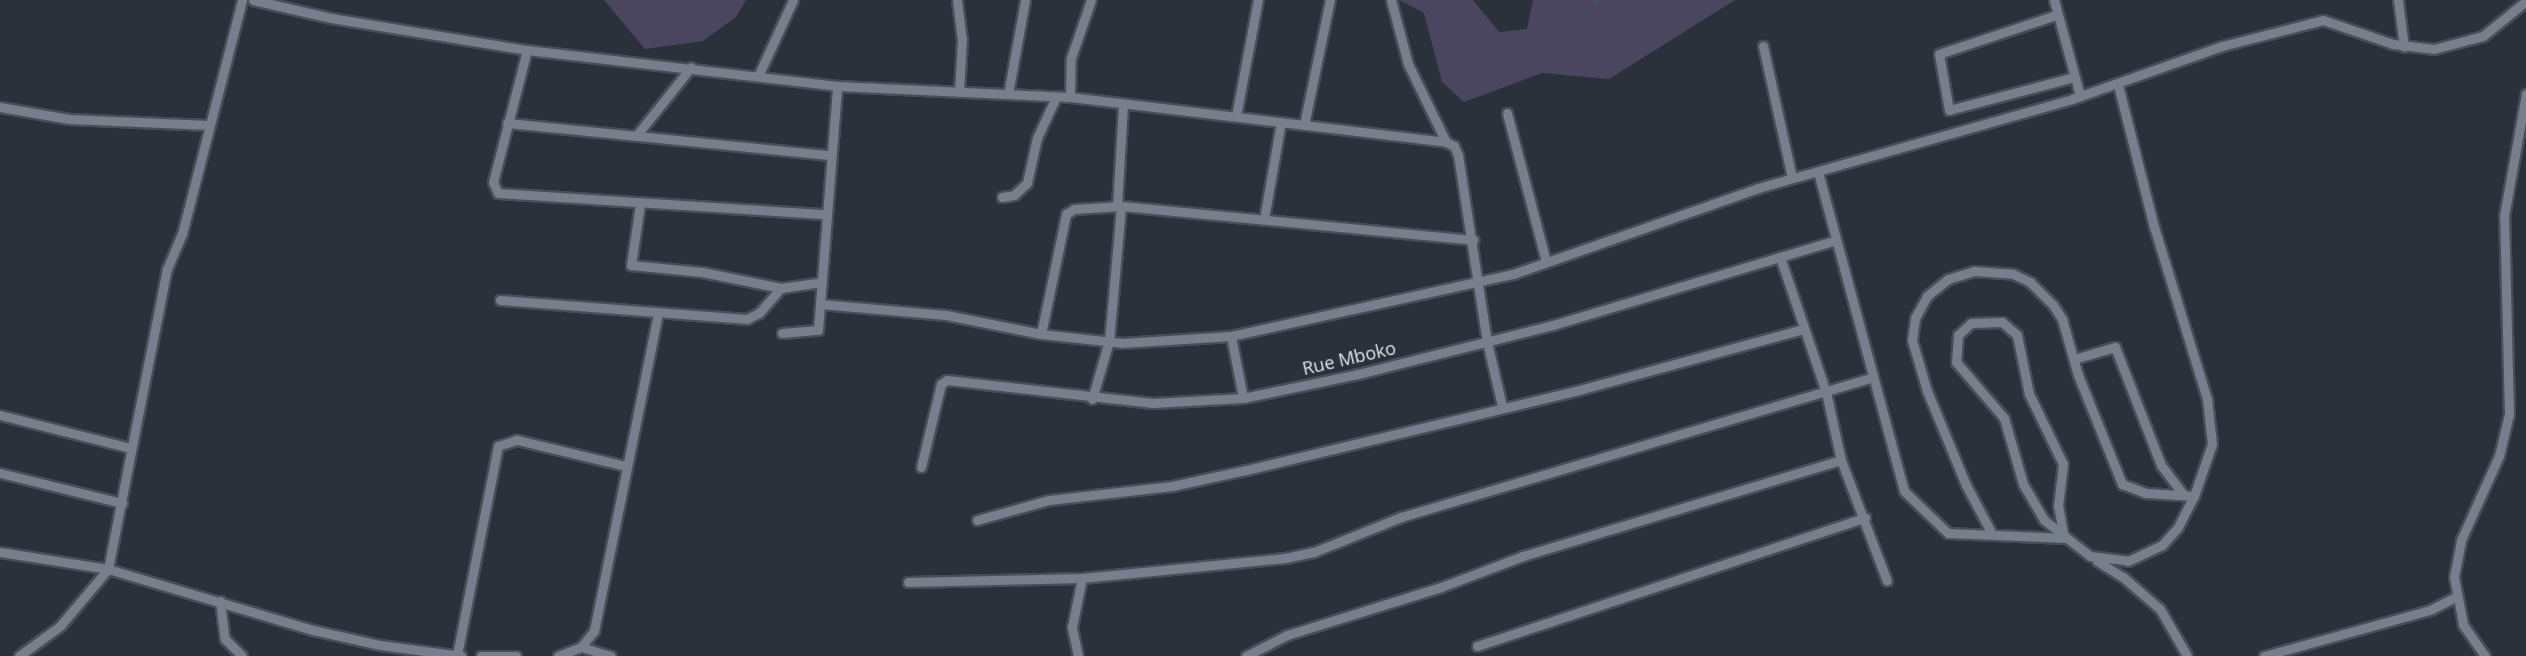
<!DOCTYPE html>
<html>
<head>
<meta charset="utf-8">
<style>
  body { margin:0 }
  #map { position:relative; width:2526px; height:656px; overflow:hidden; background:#2a313b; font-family:"Open Sans",sans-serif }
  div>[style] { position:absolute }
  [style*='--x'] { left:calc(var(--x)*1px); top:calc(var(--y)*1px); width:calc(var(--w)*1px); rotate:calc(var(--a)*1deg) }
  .green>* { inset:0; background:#4a465f }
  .stream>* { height:3px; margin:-1.5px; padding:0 1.5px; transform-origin:1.5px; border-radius:1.5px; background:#345a66 }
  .roads { filter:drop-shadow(2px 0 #484e56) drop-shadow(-2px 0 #484e56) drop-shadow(0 2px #484e56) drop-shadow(0 -2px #484e56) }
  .minor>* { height:9px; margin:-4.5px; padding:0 4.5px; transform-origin:4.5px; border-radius:4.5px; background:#767f8b }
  span { translate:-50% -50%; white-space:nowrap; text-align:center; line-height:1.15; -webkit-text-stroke:5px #2a313b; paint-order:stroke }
  .street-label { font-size:18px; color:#e0e5eb }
</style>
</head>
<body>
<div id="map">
  <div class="green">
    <i style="clip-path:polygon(604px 0,746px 0,736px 17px,703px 41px,645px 49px)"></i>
    <i style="clip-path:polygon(1399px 0,1473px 0,1499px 32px,1527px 29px,1533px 0,1735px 0,1609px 79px,1542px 73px,1464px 102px,1442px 82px,1424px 13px)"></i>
  </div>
  <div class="stream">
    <i style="--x:1594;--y:2;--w:3;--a:-45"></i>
  </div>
  <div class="roads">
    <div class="minor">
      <i style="--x:253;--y:0;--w:80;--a:13"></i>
      <i style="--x:331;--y:18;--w:199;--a:9.3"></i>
      <i style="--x:527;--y:50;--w:312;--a:6.6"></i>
      <i style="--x:837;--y:86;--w:233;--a:2.7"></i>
      <i style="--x:1070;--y:97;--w:379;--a:6.8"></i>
      <i style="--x:1446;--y:142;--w:9;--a:27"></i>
      <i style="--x:1454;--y:146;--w:10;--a:66"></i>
      <i style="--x:1458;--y:155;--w:189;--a:81.2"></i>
      <i style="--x:1487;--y:342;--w:66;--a:76.8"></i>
      <i style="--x:957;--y:0;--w:39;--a:83"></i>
      <i style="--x:962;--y:39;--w:53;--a:93.2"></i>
      <i style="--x:1391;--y:0;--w:66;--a:75.1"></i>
      <i style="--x:1408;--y:64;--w:87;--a:64"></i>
      <i style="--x:2054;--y:0;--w:99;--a:74.8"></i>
      <i style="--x:2398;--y:0;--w:47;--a:82.7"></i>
      <i style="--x:2056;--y:15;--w:123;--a:161.6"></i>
      <i style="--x:1939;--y:54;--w:57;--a:79.9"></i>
      <i style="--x:1949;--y:110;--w:129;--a:-14.8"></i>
      <i style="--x:1763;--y:46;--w:135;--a:77.6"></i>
      <i style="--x:527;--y:50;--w:136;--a:104.4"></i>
      <i style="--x:493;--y:182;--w:12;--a:66"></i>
      <i style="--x:498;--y:193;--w:328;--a:3.7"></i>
      <i style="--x:759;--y:74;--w:81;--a:-65.3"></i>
      <i style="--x:1008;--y:94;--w:96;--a:-79.7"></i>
      <i style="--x:1070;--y:97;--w:39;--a:-89"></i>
      <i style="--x:1071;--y:58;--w:61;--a:-71"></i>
      <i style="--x:0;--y:107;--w:70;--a:9.9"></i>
      <i style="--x:69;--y:119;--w:140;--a:2.5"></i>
      <i style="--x:1507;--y:113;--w:154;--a:75.3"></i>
      <i style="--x:1236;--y:116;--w:118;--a:-79.3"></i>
      <i style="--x:507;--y:123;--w:324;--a:5.7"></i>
      <i style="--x:1304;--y:125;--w:128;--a:-78.3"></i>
      <i style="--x:636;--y:136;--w:88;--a:-51.4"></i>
      <i style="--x:1818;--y:172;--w:330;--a:74.9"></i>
      <i style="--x:1904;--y:491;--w:61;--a:43.7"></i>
      <i style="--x:1948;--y:533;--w:118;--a:2.4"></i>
      <i style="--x:1002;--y:197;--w:12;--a:-9"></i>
      <i style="--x:1014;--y:195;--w:18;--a:-43"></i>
      <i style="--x:1027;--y:183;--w:46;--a:-77.5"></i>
      <i style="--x:1037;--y:138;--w:45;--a:-65.1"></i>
      <i style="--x:640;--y:204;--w:62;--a:98.4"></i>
      <i style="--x:631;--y:265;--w:71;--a:5.6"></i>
      <i style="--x:702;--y:272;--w:81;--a:11.4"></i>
      <i style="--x:1117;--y:206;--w:101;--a:-86.6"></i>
      <i style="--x:1264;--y:219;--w:98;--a:-80.1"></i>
      <i style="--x:1780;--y:257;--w:143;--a:71.2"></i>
      <i style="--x:1826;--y:392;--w:70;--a:77.6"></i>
      <i style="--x:1841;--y:460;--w:129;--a:69.2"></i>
      <i style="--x:500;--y:300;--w:248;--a:4.4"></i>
      <i style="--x:747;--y:319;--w:13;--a:-27"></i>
      <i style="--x:759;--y:313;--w:33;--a:-49"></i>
      <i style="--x:781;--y:288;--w:41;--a:-8.3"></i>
      <i style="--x:820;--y:304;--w:126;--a:5"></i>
      <i style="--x:946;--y:315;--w:97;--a:11.3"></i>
      <i style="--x:1041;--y:334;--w:81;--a:6.3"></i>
      <i style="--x:1122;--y:343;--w:109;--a:-3.7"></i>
      <i style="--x:1231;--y:336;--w:289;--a:-12.4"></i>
      <i style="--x:1513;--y:274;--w:260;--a:-19.3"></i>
      <i style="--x:1758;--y:188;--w:326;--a:-15.8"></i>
      <i style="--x:2072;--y:99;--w:159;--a:-19.5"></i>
      <i style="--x:2222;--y:46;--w:104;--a:-14.4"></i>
      <i style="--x:2323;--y:20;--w:74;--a:18.9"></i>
      <i style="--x:2393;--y:44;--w:41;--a:7"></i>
      <i style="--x:2434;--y:49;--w:51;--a:-14.9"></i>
      <i style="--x:2483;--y:36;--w:55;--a:-39.1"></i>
      <i style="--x:782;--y:333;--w:36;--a:-5"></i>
      <i style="--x:818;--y:330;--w:245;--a:-85.5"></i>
      <i style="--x:1041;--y:334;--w:123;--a:-78.2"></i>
      <i style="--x:1066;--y:214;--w:9;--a:-32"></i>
      <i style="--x:1074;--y:209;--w:47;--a:-3.7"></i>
      <i style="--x:1121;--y:206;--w:354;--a:5.5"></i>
      <i style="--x:1231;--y:336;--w:63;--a:79"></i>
      <i style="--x:2074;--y:359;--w:43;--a:-16.3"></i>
      <i style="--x:2115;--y:347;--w:127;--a:68.7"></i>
      <i style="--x:2161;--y:465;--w:35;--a:53"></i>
      <i style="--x:1092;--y:399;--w:60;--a:-73.7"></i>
      <i style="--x:1109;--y:341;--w:136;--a:-84.9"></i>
      <i style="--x:0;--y:415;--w:134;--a:14.2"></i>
      <i style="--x:921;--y:467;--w:85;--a:-76.5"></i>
      <i style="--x:941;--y:384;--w:7;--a:-34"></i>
      <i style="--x:947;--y:380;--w:207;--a:6.4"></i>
      <i style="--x:1153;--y:403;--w:90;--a:-3.2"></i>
      <i style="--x:1243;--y:398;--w:117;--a:-11.8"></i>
      <i style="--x:1358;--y:374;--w:201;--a:-14.1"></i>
      <i style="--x:1553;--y:325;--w:295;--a:-16.7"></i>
      <i style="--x:0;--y:473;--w:126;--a:13.8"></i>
      <i style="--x:977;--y:520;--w:75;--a:-15.5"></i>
      <i style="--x:1049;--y:500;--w:124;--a:-6.5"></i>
      <i style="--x:1172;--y:486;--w:76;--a:-12.2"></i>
      <i style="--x:1246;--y:470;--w:342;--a:-13.5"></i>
      <i style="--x:1579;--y:390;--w:233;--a:-15.2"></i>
      <i style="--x:2063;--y:533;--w:27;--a:-100"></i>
      <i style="--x:2058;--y:506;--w:42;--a:-83.2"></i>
      <i style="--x:2063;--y:464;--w:78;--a:-115.9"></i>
      <i style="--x:2029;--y:394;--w:60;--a:-101.5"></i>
      <i style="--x:2017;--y:335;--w:20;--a:-139"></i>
      <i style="--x:2002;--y:322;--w:31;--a:178"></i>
      <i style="--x:1971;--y:323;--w:18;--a:137"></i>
      <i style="--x:1958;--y:335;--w:27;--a:94"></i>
      <i style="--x:1956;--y:362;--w:74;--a:49.4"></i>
      <i style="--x:2004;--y:418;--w:69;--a:73.9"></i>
      <i style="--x:2023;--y:484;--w:42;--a:59.7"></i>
      <i style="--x:2044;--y:520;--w:58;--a:38"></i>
      <i style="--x:2090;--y:556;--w:38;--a:7"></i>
      <i style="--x:2128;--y:561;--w:38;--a:-25"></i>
      <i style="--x:2162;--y:545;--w:24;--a:-48"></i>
      <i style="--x:2178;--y:527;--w:35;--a:-63"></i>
      <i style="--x:2194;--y:496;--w:55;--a:-70.9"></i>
      <i style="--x:2212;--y:444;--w:45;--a:-96.3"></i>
      <i style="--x:2207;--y:399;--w:180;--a:-107.1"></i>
      <i style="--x:2154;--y:227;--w:146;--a:-104.2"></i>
      <i style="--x:1992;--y:534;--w:55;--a:-118"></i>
      <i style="--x:1966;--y:485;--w:102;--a:-112.5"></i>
      <i style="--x:1927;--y:391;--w:53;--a:-106.4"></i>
      <i style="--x:1912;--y:340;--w:22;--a:-82"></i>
      <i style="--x:1915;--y:318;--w:25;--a:-61"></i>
      <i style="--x:1927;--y:296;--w:27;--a:-39"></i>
      <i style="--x:1948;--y:279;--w:27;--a:-17"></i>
      <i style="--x:1974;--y:271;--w:39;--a:4"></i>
      <i style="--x:2013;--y:274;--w:19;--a:25"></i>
      <i style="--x:2030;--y:282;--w:33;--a:45"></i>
      <i style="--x:2053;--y:305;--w:17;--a:57"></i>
      <i style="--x:2062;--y:319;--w:58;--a:74.1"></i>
      <i style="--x:2078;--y:375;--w:118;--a:68"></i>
      <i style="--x:2122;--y:484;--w:26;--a:21"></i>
      <i style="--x:2146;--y:493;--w:48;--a:3.6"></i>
      <i style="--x:0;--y:552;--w:109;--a:8.9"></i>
      <i style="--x:108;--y:569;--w:214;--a:16.6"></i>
      <i style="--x:313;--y:630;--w:69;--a:12.6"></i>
      <i style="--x:380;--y:645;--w:82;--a:7.7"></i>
      <i style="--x:2097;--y:561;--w:31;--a:32"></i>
      <i style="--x:2123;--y:577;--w:49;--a:40.9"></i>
      <i style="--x:2160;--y:609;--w:54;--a:60.1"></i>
      <i style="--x:908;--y:582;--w:174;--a:-1.3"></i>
      <i style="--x:1082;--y:578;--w:204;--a:-5.6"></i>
      <i style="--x:1285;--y:558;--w:30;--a:-12"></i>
      <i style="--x:1314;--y:552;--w:94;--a:-21.9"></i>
      <i style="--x:1401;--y:517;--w:492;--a:-16.5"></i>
      <i style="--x:220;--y:601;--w:38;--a:83"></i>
      <i style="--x:225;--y:639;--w:24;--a:45"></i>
      <i style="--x:1477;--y:646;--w:409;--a:-18.3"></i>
      <i style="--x:581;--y:647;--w:21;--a:-51"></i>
      <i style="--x:594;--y:631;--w:324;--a:-78.6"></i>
      <i style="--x:457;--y:655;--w:213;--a:-78.9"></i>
      <i style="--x:498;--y:446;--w:20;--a:-18"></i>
      <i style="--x:517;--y:440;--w:111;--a:13.5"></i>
      <i style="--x:19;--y:656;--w:51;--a:-36.2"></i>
      <i style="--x:60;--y:626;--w:75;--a:-49.9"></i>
      <i style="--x:108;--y:569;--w:306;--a:-78.9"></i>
      <i style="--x:167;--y:269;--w:38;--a:-67"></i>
      <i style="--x:182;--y:234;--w:242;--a:-75.6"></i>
      <i style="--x:481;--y:656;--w:35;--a:0"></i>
      <i style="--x:558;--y:656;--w:25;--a:-21"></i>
      <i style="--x:581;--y:647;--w:31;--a:17"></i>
      <i style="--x:1078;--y:656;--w:30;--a:-102"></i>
      <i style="--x:1072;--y:627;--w:50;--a:-78.5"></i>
      <i style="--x:1246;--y:656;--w:46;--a:-27.1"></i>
      <i style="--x:1287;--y:635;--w:161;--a:-17.3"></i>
      <i style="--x:1441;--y:587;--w:88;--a:-20.7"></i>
      <i style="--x:1523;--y:556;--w:332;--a:-16.8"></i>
      <i style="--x:2264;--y:656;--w:172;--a:-15.5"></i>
      <i style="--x:2430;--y:610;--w:28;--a:-27"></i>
      <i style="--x:2485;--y:656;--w:39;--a:-125"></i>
      <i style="--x:2463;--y:624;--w:48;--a:-100.8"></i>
      <i style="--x:2454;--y:577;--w:38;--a:-79"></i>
      <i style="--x:2461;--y:540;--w:92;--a:-65.7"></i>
      <i style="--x:2499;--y:456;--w:43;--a:-76.6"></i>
      <i style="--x:2509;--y:414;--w:198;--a:-91.4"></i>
      <i style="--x:2504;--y:216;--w:124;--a:-79.8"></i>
    </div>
  </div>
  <div class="street-label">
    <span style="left:1349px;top:358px;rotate:-13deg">Rue Mboko</span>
  </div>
</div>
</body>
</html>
